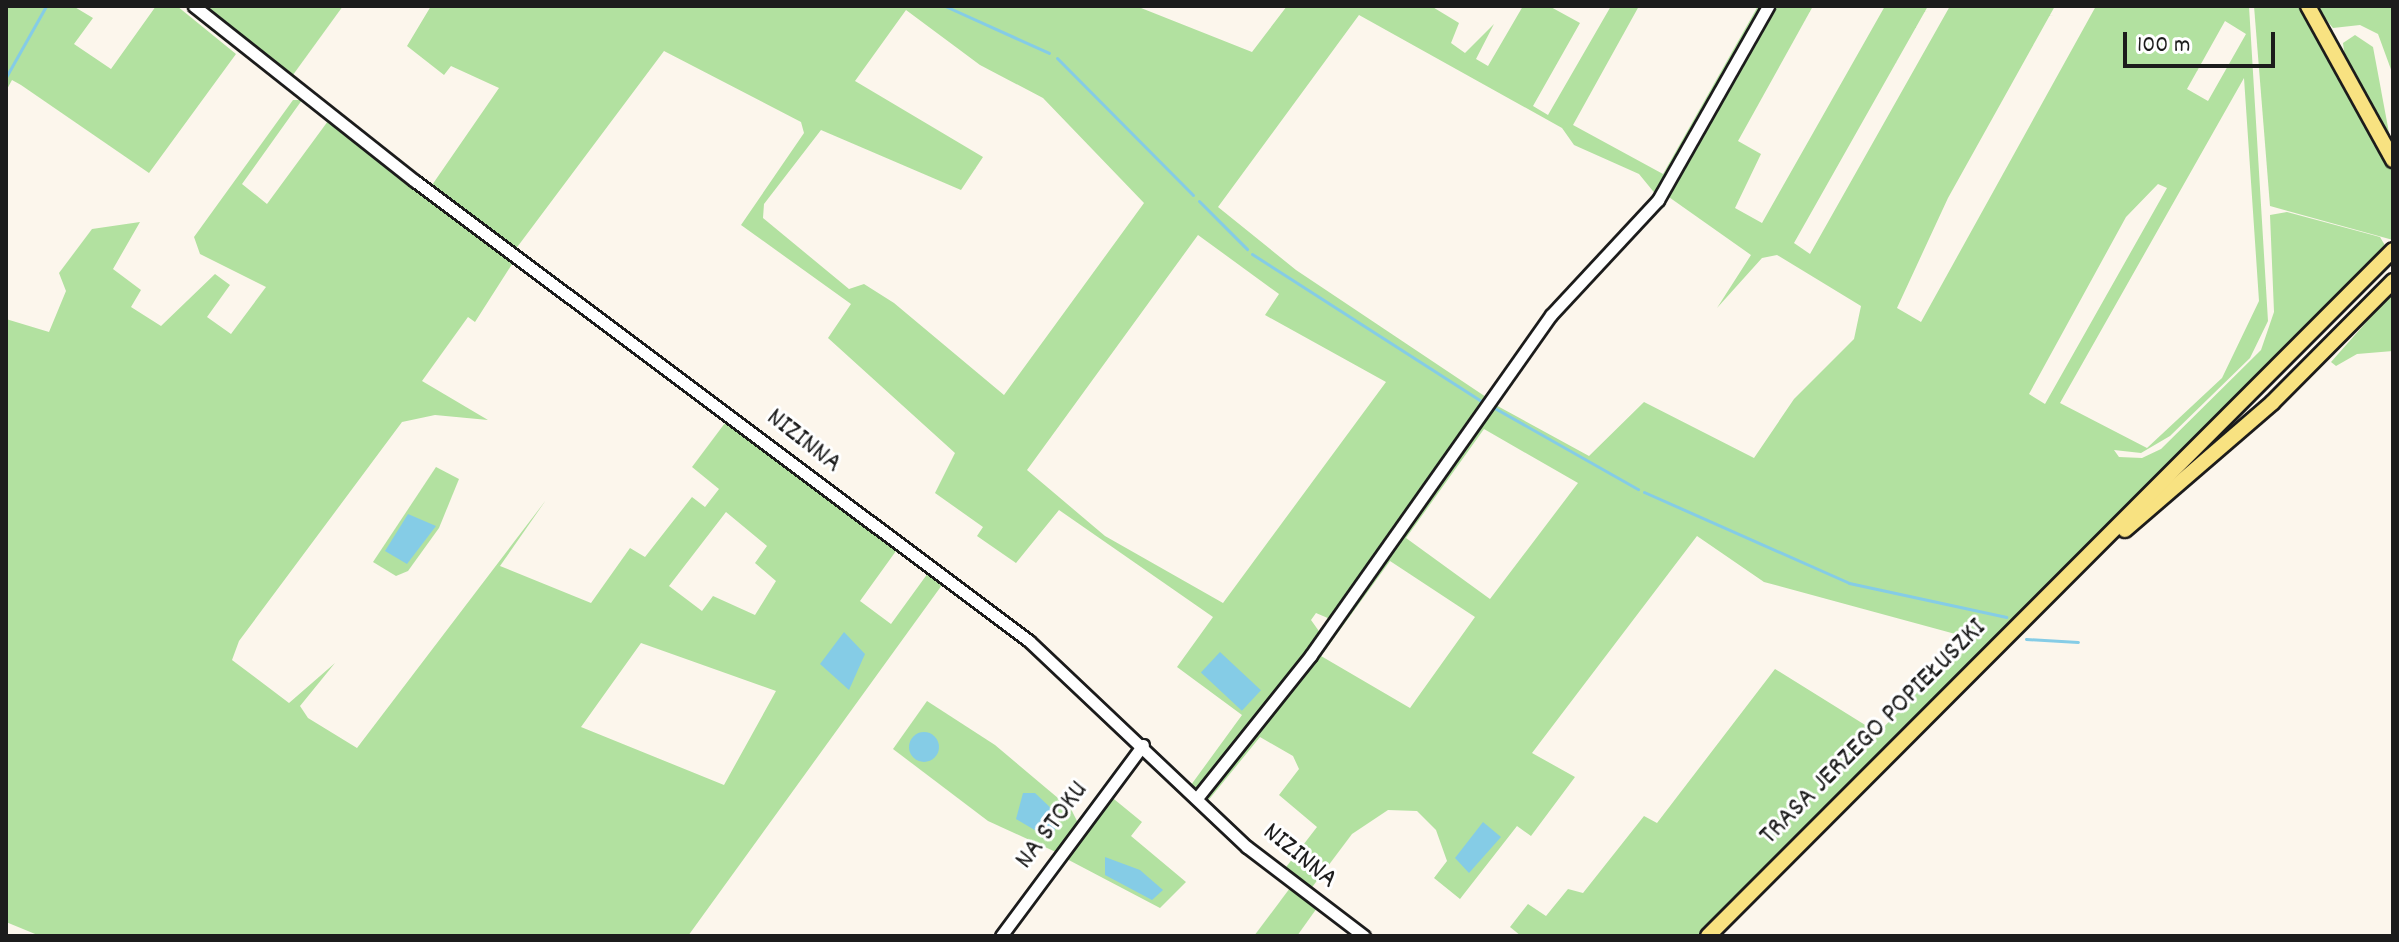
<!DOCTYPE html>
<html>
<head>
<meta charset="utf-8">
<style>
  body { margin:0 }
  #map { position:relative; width:2399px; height:942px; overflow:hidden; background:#fcf6ec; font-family:Dekko,sans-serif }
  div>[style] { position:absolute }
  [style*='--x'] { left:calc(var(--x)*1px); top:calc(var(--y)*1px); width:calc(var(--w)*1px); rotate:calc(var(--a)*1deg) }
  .green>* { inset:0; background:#b2e1a0 }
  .water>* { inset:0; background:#85cce6; transform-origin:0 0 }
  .round { border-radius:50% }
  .stream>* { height:3px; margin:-1.5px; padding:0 1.5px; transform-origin:1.5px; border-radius:1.5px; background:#85cce6 }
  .roads { filter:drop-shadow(2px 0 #1c1c1c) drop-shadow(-2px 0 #1c1c1c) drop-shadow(0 2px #1c1c1c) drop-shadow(0 -2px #1c1c1c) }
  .minor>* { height:11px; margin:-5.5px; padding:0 5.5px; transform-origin:5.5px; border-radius:5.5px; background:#fff }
  .major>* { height:14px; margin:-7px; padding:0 7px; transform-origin:7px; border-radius:7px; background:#f8e281 }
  span { translate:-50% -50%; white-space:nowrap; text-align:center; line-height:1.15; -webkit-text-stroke:6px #fff; paint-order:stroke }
  .street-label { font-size:28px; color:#1c1c1c }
  .frame { position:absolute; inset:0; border:8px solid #1c1c1c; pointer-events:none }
  .scale { position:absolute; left:2123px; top:32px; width:152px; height:36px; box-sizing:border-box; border:4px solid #1c1c1c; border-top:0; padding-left:10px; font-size:24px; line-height:28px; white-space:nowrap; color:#1c1c1c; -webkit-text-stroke:6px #fff; paint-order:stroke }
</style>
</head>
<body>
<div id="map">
  <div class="green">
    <i style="clip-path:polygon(6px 6px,73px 6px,93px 18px,74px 44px,111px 69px,156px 6px,177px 6px,236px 54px,149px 173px,21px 85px,12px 80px,6px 91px)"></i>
    <i style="clip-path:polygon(202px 6px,343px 6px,290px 79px)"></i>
    <i style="clip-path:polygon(evenodd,431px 6px,1136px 6px,1252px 52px,1287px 6px,1431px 6px,1459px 23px,1451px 43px,1465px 53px,1494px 24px,1476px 59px,1488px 66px,1523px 6px,1549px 6px,1580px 23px,1533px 106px,1548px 115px,1611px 6px,1639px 6px,1573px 125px,1663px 174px,1758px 6px,1765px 6px,1657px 196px,1639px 174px,1574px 145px,1562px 128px,1359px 15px,1218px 207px,1296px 270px,1489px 399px,1330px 619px,1316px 613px,1311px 620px,1321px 634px,1197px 788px,1191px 785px,1242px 715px,1177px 667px,1213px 617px,1059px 510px,1016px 563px,977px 536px,983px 527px,935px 493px,955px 453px,828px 338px,851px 304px,741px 225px,804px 133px,801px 122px,664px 51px,515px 250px,430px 188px,499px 88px,451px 66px,444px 75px,407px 46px,431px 6px,906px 10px,980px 65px,1043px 98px,1144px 203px,1004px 395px,894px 303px,864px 284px,849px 289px,763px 218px,764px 204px,821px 130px,961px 190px,983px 157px,855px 81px,906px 10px,431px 6px,1198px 235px,1279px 294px,1265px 315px,1386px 382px,1223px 603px,1105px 536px,1027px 470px,1198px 235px)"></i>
    <i style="clip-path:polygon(evenodd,1774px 6px,1813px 6px,1738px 141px,1761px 154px,1735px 208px,1762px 223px,1885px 6px,1928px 6px,1794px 243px,1810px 254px,1950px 6px,2055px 6px,1948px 198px,1897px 308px,1921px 322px,2096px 6px,2249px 6px,2268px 321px,2250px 358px,2170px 436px,2141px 453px,2114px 450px,2119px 457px,2142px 458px,2161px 449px,2261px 350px,2274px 312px,2270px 215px,2287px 212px,2380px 237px,2386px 247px,1697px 936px,1521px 936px,1510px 927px,1528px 904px,1546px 916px,1568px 889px,1583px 893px,1644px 816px,1657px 823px,1775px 669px,1878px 733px,1970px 638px,1764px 582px,1697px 536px,1532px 753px,1575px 777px,1531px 836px,1517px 826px,1460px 899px,1434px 878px,1447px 861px,1436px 830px,1417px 811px,1388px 810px,1352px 834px,1310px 890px,1283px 871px,1317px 827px,1279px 795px,1299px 769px,1293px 756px,1260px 737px,1207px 802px,1207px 790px,1492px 403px,1589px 456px,1644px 402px,1754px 458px,1794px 399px,1854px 339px,1861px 306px,1777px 255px,1762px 258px,1717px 308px,1751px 255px,1666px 195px,1774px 6px,2225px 21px,2246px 34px,2208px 101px,2187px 89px,2225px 21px,1774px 6px,2244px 78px,2259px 301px,2222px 378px,2147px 448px,2060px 403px,2244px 78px,1774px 6px,2158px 184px,2167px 188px,2045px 404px,2029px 394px,2126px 217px,2158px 184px,1774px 6px,1484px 429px,1578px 483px,1490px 599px,1406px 538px,1484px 429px,1774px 6px,1390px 561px,1475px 617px,1410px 708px,1321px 656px,1390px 561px)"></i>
    <i style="clip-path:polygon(2254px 6px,2302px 6px,2393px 165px,2393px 240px,2270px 206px)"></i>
    <i style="clip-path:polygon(2315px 6px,2393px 6px,2393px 75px,2378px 34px,2360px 25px,2333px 28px)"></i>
    <i style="clip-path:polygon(2355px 35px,2373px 47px,2390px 138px,2345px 59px,2343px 43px)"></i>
    <i style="clip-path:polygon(evenodd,293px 100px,302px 100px,242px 184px,267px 204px,328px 121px,514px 261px,475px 322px,468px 317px,422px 381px,488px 420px,435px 415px,402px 422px,239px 641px,232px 660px,289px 703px,335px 663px,300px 706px,308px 718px,357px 748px,546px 500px,500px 566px,591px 603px,630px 548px,645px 557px,692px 497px,705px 507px,719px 489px,692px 467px,728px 419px,896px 551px,860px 601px,891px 624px,928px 573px,942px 585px,688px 936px,40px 936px,6px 922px,6px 319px,49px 332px,66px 291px,59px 273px,92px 229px,140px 222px,113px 269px,141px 290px,131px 307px,161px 326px,215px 274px,230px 285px,207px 317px,231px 334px,266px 287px,200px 254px,194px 237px,293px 100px,726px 512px,767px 546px,755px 563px,776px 581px,755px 615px,713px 596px,702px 611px,669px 586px,726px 512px,293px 100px,641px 643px,776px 691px,724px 785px,581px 727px,641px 643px)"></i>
    <i style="clip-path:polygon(2393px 292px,2393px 351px,2357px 354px,2336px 366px,2331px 362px)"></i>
    <i style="clip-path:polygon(436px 467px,459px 479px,439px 528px,408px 571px,396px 576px,373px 562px)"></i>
    <i style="clip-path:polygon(927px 701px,995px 745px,1071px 809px,1079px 825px,1058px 853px,988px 821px,893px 749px)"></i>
    <i style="clip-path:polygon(1109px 795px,1142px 822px,1131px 836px,1186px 882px,1160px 908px,1063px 857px)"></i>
    <i style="clip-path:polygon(1290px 888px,1317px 908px,1297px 936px,1254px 936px)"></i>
  </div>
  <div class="water">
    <i style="clip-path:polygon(408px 514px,436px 526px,407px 564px,385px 551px)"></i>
    <i style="clip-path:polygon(844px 632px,865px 654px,849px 690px,820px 664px)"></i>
    <i style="left:1220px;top:652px;width:56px;height:28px;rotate:43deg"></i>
    <i class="round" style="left:909px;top:732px;width:30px;height:30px"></i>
    <i style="clip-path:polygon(1023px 793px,1035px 793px,1054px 811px,1055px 831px,1038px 832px,1016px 819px)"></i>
    <i style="clip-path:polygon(1483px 822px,1501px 837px,1469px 873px,1455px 858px)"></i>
    <i style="clip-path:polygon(1105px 857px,1140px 870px,1163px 890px,1152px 900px,1105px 875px)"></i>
  </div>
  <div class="stream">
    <i style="--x:945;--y:6;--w:114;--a:24.3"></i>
    <i style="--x:1057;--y:58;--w:193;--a:45.2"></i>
    <i style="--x:6;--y:77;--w:81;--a:-60.6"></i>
    <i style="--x:1199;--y:201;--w:68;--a:45"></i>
    <i style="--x:1252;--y:254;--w:276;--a:32.7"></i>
    <i style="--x:1491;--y:406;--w:169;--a:29.5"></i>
    <i style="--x:1644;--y:492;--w:224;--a:23.9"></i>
    <i style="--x:1849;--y:583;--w:161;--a:12.2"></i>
    <i style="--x:2026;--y:639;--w:52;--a:3.3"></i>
  </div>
  <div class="roads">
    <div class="minor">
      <i style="--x:194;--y:6;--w:282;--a:38.4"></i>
      <i style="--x:415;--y:181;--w:767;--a:36.84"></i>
      <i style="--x:1029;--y:641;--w:300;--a:43.4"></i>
      <i style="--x:1247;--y:847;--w:147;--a:37.3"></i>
      <i style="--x:1197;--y:798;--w:183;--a:-51.4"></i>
      <i style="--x:1311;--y:655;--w:416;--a:-54.8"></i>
      <i style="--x:1551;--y:315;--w:157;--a:-47.1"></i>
      <i style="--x:1658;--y:200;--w:223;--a:-60.4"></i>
      <i style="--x:1001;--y:936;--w:238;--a:-53.4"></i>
    </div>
    <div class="major">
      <i style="--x:2308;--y:6;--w:176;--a:61.1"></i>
      <i style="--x:2125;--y:530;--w:194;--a:-40.8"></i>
      <i style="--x:2272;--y:403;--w:172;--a:-45.2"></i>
      <i style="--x:1708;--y:936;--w:969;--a:-45.04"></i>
    </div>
  </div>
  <div class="street-label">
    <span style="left:803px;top:442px;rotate:38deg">NIZINNA</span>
    <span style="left:1874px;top:733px;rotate:-45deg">TRASA JERZEGO POPIEŁUSZKI</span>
    <span style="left:1053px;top:826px;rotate:-53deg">NA STOKU</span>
    <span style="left:1299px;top:857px;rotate:39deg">NIZINNA</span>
  </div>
  <div class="frame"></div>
  <div class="scale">100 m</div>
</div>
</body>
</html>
